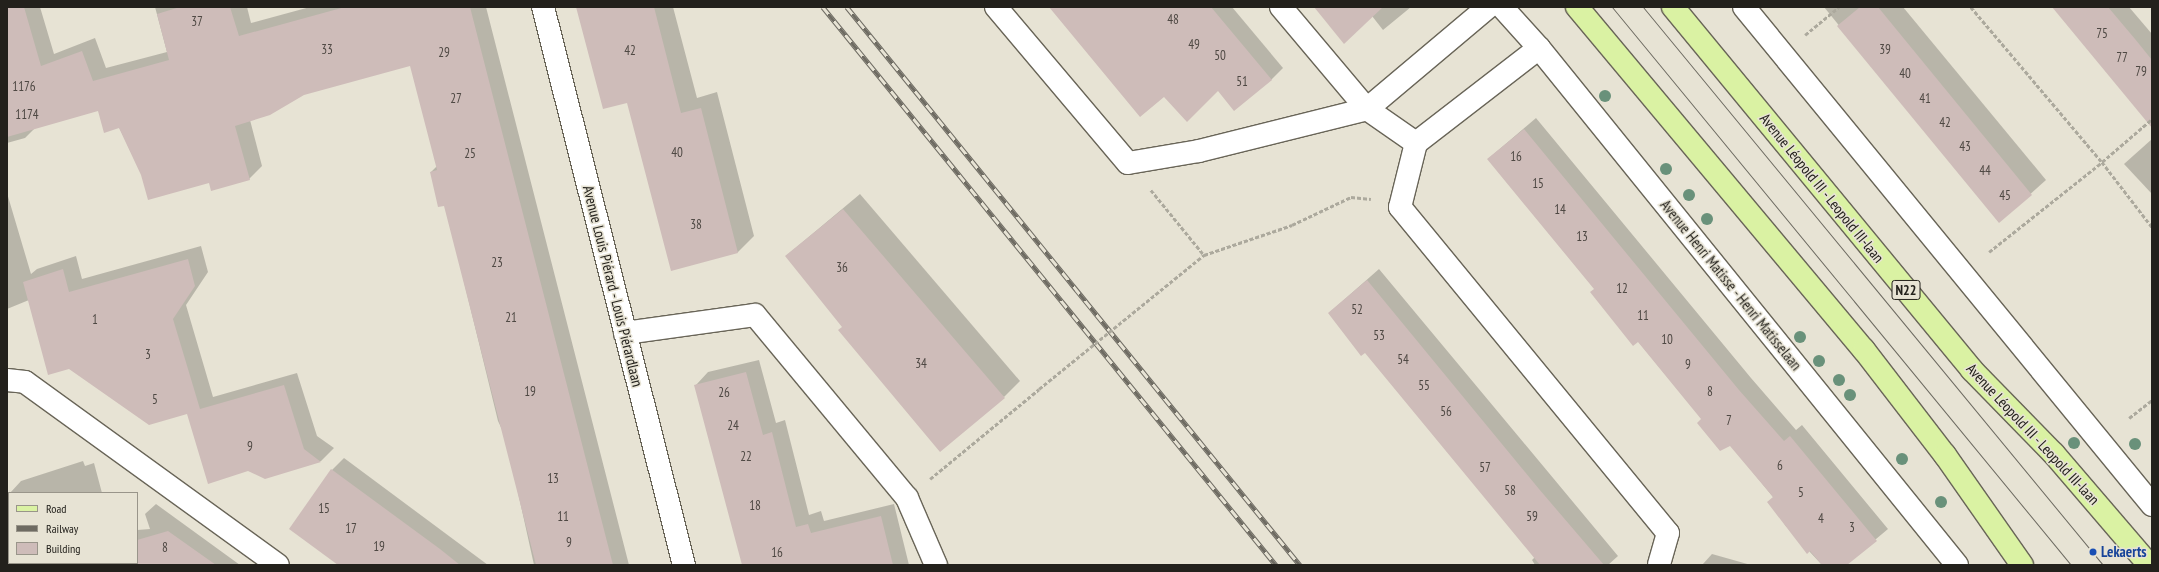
<!DOCTYPE html>
<html>
<head>
<meta charset="utf-8">
<style>
  body { margin:0 }
  #map { position:relative; width:2159px; height:572px; overflow:hidden; background:#e7e3d4; font-family:"PT Sans Narrow",sans-serif }
  div>[style] { position:absolute }
  [style*='--x'] { left:calc(var(--x)*1px); top:calc(var(--y)*1px); width:calc(var(--w)*1px); rotate:calc(var(--a)*1deg) }
  .shadow>* { inset:0; background:#0003 }
  .building>* { inset:0; background:#cebcb9 }
  .path>* { height:2.5px; margin-top:-1.25px; transform-origin:0; background:repeating-linear-gradient(90deg,#aca99d 0 4px,transparent 0 6px) }
  .roads { filter:drop-shadow(1px 0 #696558) drop-shadow(-1px 0 #696558) drop-shadow(0 1px #696558) drop-shadow(0 -1px #696558) }
  .minor>* { height:22px; margin:-11px; padding:0 11px; transform-origin:11px; border-radius:11px; background:#fff }
  .major>* { height:22px; margin:-11px; padding:0 11px; transform-origin:11px; border-radius:11px; background:#daf2a3 }
  .tram>* { height:1px; margin:-0.5px; padding:0 0.5px; transform-origin:0.5px; border-radius:0.5px; background:#6e6b62 }
  .rail>* { height:4.5px; margin-top:-2.25px; transform-origin:0; background:repeating-linear-gradient(90deg,#e7e3d4 0 9px,#6e6b62 0 18px); box-sizing:border-box; border-block:1px solid #6e6b62 }
  .path-bridge>* { height:2.5px; margin-top:-1.25px; transform-origin:0; background:repeating-linear-gradient(90deg,#aca99d 0 4px,transparent 0 6px) }
  .trees>* { width:12px; height:12px; margin:-6px; border-radius:50%; background:#69917a }
  .dots>* { width:11px; height:11px; translate:-50% -50%; box-sizing:border-box; border:2px solid #e7e3d4; border-radius:50% }
  span { translate:-50% -50%; white-space:nowrap; text-align:center; line-height:1.15; -webkit-text-stroke:3px #e7e3d4; paint-order:stroke }
  .number-label { font-size:13px; color:#4e4843 }
  .number-label span { -webkit-text-stroke-width:0 }
  .shield-label span { padding:1px 3px; background:#e7e3d4; border:1px solid; border-radius:3px; -webkit-text-stroke-width:0 }
  .shield-label { font-size:14px; color:#23211c; font-weight:700 }
  .street-label { font-size:15px; color:#23211c }
  .transit-label { font-size:15px; color:#164399; font-weight:700 }
  .left { translate:0 -50%; text-align:left }
  .frame { position:absolute; inset:0; border:8px solid #23211c; pointer-events:none }
  .legend { position:absolute; left:8px; top:492px; width:130px; height:72px; box-sizing:border-box; background:#e7e3d4; border:1px solid #99958a; margin:0; padding:5px 7px; list-style:none; font-size:12px; color:#23211c }
  .legend li { display:flex; align-items:center; gap:8px; height:20px }
  .legend b { width:20px; border:1px solid #99958a }
</style>
</head>
<body>
<div id="map">
  <div class="shadow">
    <i style="clip-path:polygon(7px 7px,40px 7px,54px 54px,95px 38px,106px 68px,167px 52px,155px 7px,247px 7px,251px 23px,310px 7px,486px 7px,629px 565px,534px 565px,506px 438px,498px 421px,445px 204px,431px 172px,437px 166px,411px 64px,303px 94px,250px 120px,262px 166px,249px 179px,210px 182px,142px 175px,119px 127px,99px 110px,35px 128px,25px 138px,7px 143px)"></i>
    <i style="clip-path:polygon(577px 7px,673px 7px,697px 98px,717px 92px,754px 236px,738px 252px,672px 269px,628px 101px)"></i>
    <i style="clip-path:polygon(1051px 7px,1232px 7px,1283px 68px,1271px 80px,1164px 95px)"></i>
    <i style="clip-path:polygon(1334px 7px,1411px 7px,1383px 30px,1372px 16px)"></i>
    <i style="clip-path:polygon(1824px 7px,1903px 7px,2046px 180px,1999px 222px)"></i>
    <i style="clip-path:polygon(2053px 7px,2129px 7px,2152px 34px,2152px 95px)"></i>
    <i style="clip-path:polygon(1536px 118px,1751px 378px,1796px 430px,1802px 425px,1888px 529px,1845px 565px,1822px 565px,1785px 525px,1773px 497px,1730px 444px,1702px 419px,1488px 159px)"></i>
    <i style="clip-path:polygon(2152px 139px,2152px 194px,2124px 164px)"></i>
    <i style="clip-path:polygon(7px 193px,31px 274px,37px 269px,76px 256px,82px 279px,201px 246px,208px 272px,186px 305px,213px 397px,297px 373px,317px 436px,334px 448px,321px 461px,265px 478px,187px 413px,29px 300px,7px 309px)"></i>
    <i style="clip-path:polygon(860px 194px,1020px 381px,1004px 397px,786px 256px)"></i>
    <i style="clip-path:polygon(1379px 269px,1618px 556px,1608px 565px,1535px 565px,1532px 560px,1535px 557px,1366px 352px,1329px 313px)"></i>
    <i style="clip-path:polygon(759px 360px,776px 423px,785px 420px,809px 515px,821px 511px,824px 521px,894px 504px,909px 565px,743px 565px,696px 385px,708px 372px)"></i>
    <i style="clip-path:polygon(344px 458px,488px 565px,339px 565px,332px 470px)"></i>
    <i style="clip-path:polygon(83px 461px,85px 466px,94px 463px,102px 493px,10px 493px,21px 481px)"></i>
    <i style="clip-path:polygon(156px 504px,240px 565px,25px 565px,137px 563px,137px 530px,150px 529px,145px 514px)"></i>
    <i style="clip-path:polygon(1712px 554px,1751px 565px,1702px 565px)"></i>
  </div>
  <div class="building">
    <i style="clip-path:polygon(7px 7px,24px 7px,41px 66px,82px 51px,93px 81px,169px 60px,157px 14px,180px 7px,230px 7px,239px 36px,345px 7px,470px 7px,613px 565px,536px 565px,444px 206px,438px 207px,430px 172px,437px 170px,410px 66px,304px 95px,270px 115px,235px 126px,250px 180px,211px 191px,209px 183px,148px 200px,141px 175px,119px 128px,104px 133px,98px 111px,7px 137px)"></i>
    <i style="clip-path:polygon(576px 7px,654px 7px,681px 113px,701px 108px,738px 253px,671px 271px,627px 103px,603px 109px)"></i>
    <i style="clip-path:polygon(1049px 7px,1211px 7px,1272px 80px,1234px 111px,1218px 91px,1187px 122px,1164px 97px,1140px 117px)"></i>
    <i style="clip-path:polygon(1314px 7px,1383px 7px,1344px 44px)"></i>
    <i style="clip-path:polygon(1860px 7px,1878px 7px,2032px 195px,1999px 223px,1837px 26px)"></i>
    <i style="clip-path:polygon(2052px 7px,2108px 7px,2135px 39px,2152px 60px,2152px 128px)"></i>
    <i style="clip-path:polygon(1524px 129px,1739px 390px,1784px 441px,1790px 436px,1877px 541px,1847px 565px,1822px 565px,1810px 551px,1807px 554px,1767px 502px,1773px 497px,1730px 446px,1720px 451px,1697px 423px,1701px 419px,1638px 342px,1633px 346px,1590px 292px,1594px 289px,1487px 159px)"></i>
    <i style="clip-path:polygon(843px 209px,1005px 398px,940px 452px,838px 330px,842px 327px,785px 256px)"></i>
    <i style="clip-path:polygon(188px 259px,195px 286px,173px 319px,200px 409px,284px 385px,304px 449px,321px 462px,265px 479px,248px 471px,208px 484px,187px 414px,149px 425px,69px 369px,48px 375px,23px 282px,63px 269px,69px 292px)"></i>
    <i style="clip-path:polygon(1367px 280px,1539px 489px,1604px 565px,1540px 565px,1365px 353px,1361px 356px,1328px 313px)"></i>
    <i style="clip-path:polygon(746px 372px,763px 435px,772px 432px,796px 527px,808px 524px,811px 533px,881px 516px,893px 565px,742px 565px,694px 385px)"></i>
    <i style="clip-path:polygon(331px 469px,440px 549px,460px 565px,338px 565px,289px 529px)"></i>
    <i style="clip-path:polygon(168px 531px,216px 565px,137px 565px,137px 540px)"></i>
  </div>
  <div class="path">
    <i style="--x:1971;--y:7;--w:203;--a:49.8"></i>
    <i style="--x:2102;--y:162;--w:66;--a:-40.7"></i>
    <i style="--x:1805;--y:35;--w:44;--a:-39.5"></i>
    <i style="--x:1151;--y:190;--w:84;--a:50.8"></i>
    <i style="--x:1204;--y:255;--w:93;--a:-18.8"></i>
    <i style="--x:1292;--y:225;--w:65;--a:-25.4"></i>
    <i style="--x:1351;--y:197;--w:20;--a:6"></i>
    <i style="--x:1989;--y:252;--w:144;--a:-38.5"></i>
    <i style="--x:2102;--y:162;--w:82;--a:52.4"></i>
    <i style="--x:2129;--y:418;--w:29;--a:-38"></i>
    <i style="--x:930;--y:479;--w:141;--a:-39.5"></i>
  </div>
  <div class="roads">
    <div class="minor">
      <i style="--x:543;--y:7;--w:576;--a:75.82"></i>
      <i style="--x:996;--y:7;--w:204;--a:49.8"></i>
      <i style="--x:1128;--y:163;--w:72;--a:-9.6"></i>
      <i style="--x:1199;--y:151;--w:173;--a:-14"></i>
      <i style="--x:1367;--y:109;--w:158;--a:-40.1"></i>
      <i style="--x:1281;--y:7;--w:133;--a:49.9"></i>
      <i style="--x:1367;--y:109;--w:60;--a:34.8"></i>
      <i style="--x:1502;--y:7;--w:55;--a:47.9"></i>
      <i style="--x:1539;--y:48;--w:665;--a:51.04"></i>
      <i style="--x:1744;--y:7;--w:644;--a:50.67"></i>
      <i style="--x:1539;--y:48;--w:155;--a:142.3"></i>
      <i style="--x:1416;--y:143;--w:66;--a:104"></i>
      <i style="--x:1400;--y:207;--w:422;--a:50.6"></i>
      <i style="--x:1668;--y:533;--w:33;--a:106"></i>
      <i style="--x:625;--y:333;--w:131;--a:-7.9"></i>
      <i style="--x:755;--y:315;--w:238;--a:50.3"></i>
      <i style="--x:907;--y:498;--w:73;--a:66.6"></i>
      <i style="--x:7;--y:380;--w:18;--a:6"></i>
      <i style="--x:25;--y:382;--w:312;--a:35.9"></i>
    </div>
    <div class="major">
      <i style="--x:1577;--y:7;--w:447;--a:50.1"></i>
      <i style="--x:1864;--y:350;--w:133;--a:52.4"></i>
      <i style="--x:1945;--y:455;--w:134;--a:55"></i>
      <i style="--x:1673;--y:7;--w:470;--a:50.5"></i>
      <i style="--x:1972;--y:370;--w:117;--a:45.7"></i>
      <i style="--x:2054;--y:454;--w:146;--a:49.4"></i>
    </div>
  </div>
  <div class="tram">
    <i style="--x:1612;--y:7;--w:723;--a:50.56"></i>
    <i style="--x:1643;--y:7;--w:723;--a:50.5"></i>
  </div>
  <div class="rail">
    <i style="--x:823;--y:7;--w:719;--a:50.93"></i>
    <i style="--x:847;--y:7;--w:719;--a:50.93"></i>
  </div>
  <div class="path-bridge">
    <i style="--x:1039;--y:389;--w:213;--a:-39.1"></i>
  </div>
  <div class="trees">
    <i style="left:1605px;top:96px"></i>
    <i style="left:1666px;top:169px"></i>
    <i style="left:1689px;top:195px"></i>
    <i style="left:1707px;top:219px"></i>
    <i style="left:1800px;top:337px"></i>
    <i style="left:1819px;top:361px"></i>
    <i style="left:1839px;top:380px"></i>
    <i style="left:1850px;top:395px"></i>
    <i style="left:2074px;top:443px"></i>
    <i style="left:2135px;top:444px"></i>
    <i style="left:1902px;top:459px"></i>
    <i style="left:1941px;top:502px"></i>
  </div>
  <div class="dots">
    <i style="left:2093px;top:552px;background:#1a4fb4"></i>
  </div>
  <div class="number-label">
    <span style="left:1173px;top:20px">48</span>
    <span style="left:197px;top:22px">37</span>
    <span style="left:2102px;top:34px">75</span>
    <span style="left:1194px;top:45px">49</span>
    <span style="left:327px;top:50px">33</span>
    <span style="left:1885px;top:50px">39</span>
    <span style="left:630px;top:51px">42</span>
    <span style="left:444px;top:53px">29</span>
    <span style="left:1220px;top:56px">50</span>
    <span style="left:2122px;top:58px">77</span>
    <span style="left:2141px;top:72px">79</span>
    <span style="left:1905px;top:74px">40</span>
    <span style="left:1242px;top:82px">51</span>
    <span style="left:24px;top:87px">1176</span>
    <span style="left:456px;top:99px">27</span>
    <span style="left:1925px;top:99px">41</span>
    <span style="left:27px;top:115px">1174</span>
    <span style="left:1945px;top:123px">42</span>
    <span style="left:1965px;top:147px">43</span>
    <span style="left:677px;top:153px">40</span>
    <span style="left:470px;top:154px">25</span>
    <span style="left:1516px;top:157px">16</span>
    <span style="left:1985px;top:171px">44</span>
    <span style="left:1538px;top:184px">15</span>
    <span style="left:2005px;top:196px">45</span>
    <span style="left:1560px;top:210px">14</span>
    <span style="left:696px;top:225px">38</span>
    <span style="left:1582px;top:237px">13</span>
    <span style="left:497px;top:263px">23</span>
    <span style="left:842px;top:268px">36</span>
    <span style="left:1622px;top:289px">12</span>
    <span style="left:1357px;top:310px">52</span>
    <span style="left:1643px;top:316px">11</span>
    <span style="left:511px;top:318px">21</span>
    <span style="left:95px;top:320px">1</span>
    <span style="left:1379px;top:336px">53</span>
    <span style="left:1667px;top:340px">10</span>
    <span style="left:148px;top:355px">3</span>
    <span style="left:1403px;top:360px">54</span>
    <span style="left:921px;top:364px">34</span>
    <span style="left:1688px;top:365px">9</span>
    <span style="left:1424px;top:386px">55</span>
    <span style="left:530px;top:392px">19</span>
    <span style="left:1710px;top:392px">8</span>
    <span style="left:724px;top:393px">26</span>
    <span style="left:155px;top:400px">5</span>
    <span style="left:1446px;top:412px">56</span>
    <span style="left:1729px;top:421px">7</span>
    <span style="left:733px;top:426px">24</span>
    <span style="left:250px;top:447px">9</span>
    <span style="left:746px;top:457px">22</span>
    <span style="left:1780px;top:466px">6</span>
    <span style="left:1485px;top:468px">57</span>
    <span style="left:553px;top:479px">13</span>
    <span style="left:1510px;top:491px">58</span>
    <span style="left:1801px;top:493px">5</span>
    <span style="left:755px;top:506px">18</span>
    <span style="left:324px;top:509px">15</span>
    <span style="left:563px;top:517px">11</span>
    <span style="left:1532px;top:517px">59</span>
    <span style="left:1821px;top:519px">4</span>
    <span style="left:1852px;top:528px">3</span>
    <span style="left:351px;top:529px">17</span>
    <span style="left:569px;top:543px">9</span>
    <span style="left:379px;top:547px">19</span>
    <span style="left:165px;top:548px">8</span>
    <span style="left:777px;top:553px">16</span>
  </div>
  <div class="shield-label">
    <span style="left:1906px;top:290px">N22</span>
  </div>
  <div class="street-label">
    <span style="left:1822px;top:188px;rotate:51deg">Avenue Léopold III - Leopold III-laan</span>
    <span style="left:1731px;top:285px;rotate:51deg">Avenue Henri Matisse - Henri Matisselaan</span>
    <span style="left:613px;top:286px;rotate:76deg">Avenue Louis Piérard - Louis Piérardlaan</span>
    <span style="left:2033px;top:434px;rotate:47deg">Avenue Léopold III - Leopold III-laan</span>
  </div>
  <div class="transit-label">
    <span class="left" style="left:2101px;top:552px">Lekaerts</span>
  </div>
  <div class="frame"></div>
  <ul class="legend">
  <li><b style="height:5px;background:#daf2a3"></b>Road</li>
  <li><b style="height:5px;background:#6e6b62"></b>Railway</li>
  <li><b style="height:11px;background:#cebcb9"></b>Building</li>
  </ul>
</div>
</body>
</html>
